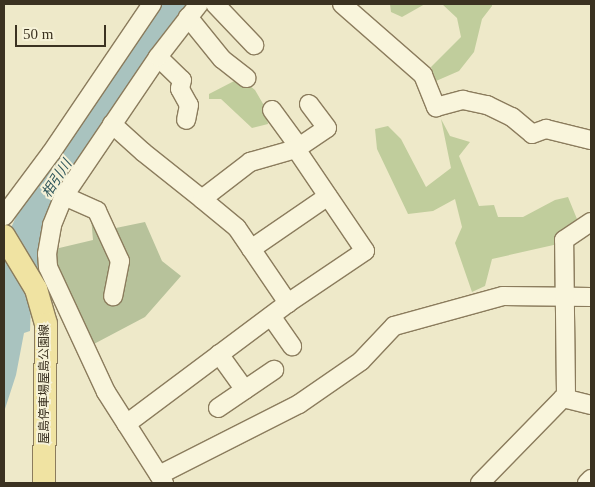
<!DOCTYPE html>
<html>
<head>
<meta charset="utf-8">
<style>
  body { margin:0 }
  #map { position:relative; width:595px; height:487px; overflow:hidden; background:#eee9c9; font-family:"Times New Roman","Noto Sans JP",serif }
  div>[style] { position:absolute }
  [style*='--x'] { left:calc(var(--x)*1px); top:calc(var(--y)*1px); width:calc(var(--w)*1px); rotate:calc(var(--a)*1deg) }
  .green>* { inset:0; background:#c0cd9c }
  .cemetery>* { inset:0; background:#b7c29b }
  .water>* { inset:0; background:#a9c3bf }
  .roads { filter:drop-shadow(1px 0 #8b7c5d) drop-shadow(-1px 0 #8b7c5d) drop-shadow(0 1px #8b7c5d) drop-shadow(0 -1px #8b7c5d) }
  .minor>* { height:18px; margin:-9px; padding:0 9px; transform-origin:9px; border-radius:9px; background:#f9f5dc }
  .major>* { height:22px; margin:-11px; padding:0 11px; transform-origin:11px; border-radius:11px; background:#f0e3a2 }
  span { translate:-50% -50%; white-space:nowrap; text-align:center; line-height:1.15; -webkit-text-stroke:4px #f6f2d8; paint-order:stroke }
  .street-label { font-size:12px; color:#3b3221 }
  .water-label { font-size:14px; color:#30575b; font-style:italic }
  .frame { position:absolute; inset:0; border:5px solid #3b3221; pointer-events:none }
  .scale { position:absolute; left:15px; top:25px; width:91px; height:22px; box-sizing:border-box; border:2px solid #3b3221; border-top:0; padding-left:6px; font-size:15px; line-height:18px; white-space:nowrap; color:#3b3221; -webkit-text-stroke:4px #f6f2d8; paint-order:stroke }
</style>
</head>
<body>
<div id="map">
  <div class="green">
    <i style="clip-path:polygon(390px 4px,425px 4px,402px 17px,391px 12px)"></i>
    <i style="clip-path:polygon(442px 4px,492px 4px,492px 6px,482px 19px,474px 52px,459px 71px,436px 81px,431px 67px,461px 37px,457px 18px)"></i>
    <i style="clip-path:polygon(240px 78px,255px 90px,266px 109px,268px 124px,252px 128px,221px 99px,209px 99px,209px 94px)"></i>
    <i style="clip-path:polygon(441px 119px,450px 136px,470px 142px,459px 156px,479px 206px,494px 205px,498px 217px,523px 217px,555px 200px,568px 197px,577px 219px,561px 233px,558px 244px,492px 259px,485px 286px,472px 292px,455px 243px,462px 227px,455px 199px,433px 211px,408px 214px,377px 149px,375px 129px,388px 126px,401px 139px,426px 187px,451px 168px)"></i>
  </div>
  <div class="cemetery">
    <i style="clip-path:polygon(91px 217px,111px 229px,145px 222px,162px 261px,181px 276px,145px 317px,92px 345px,61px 280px,55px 249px,93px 240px)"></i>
  </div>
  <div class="water">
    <i style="clip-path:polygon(161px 4px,191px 4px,53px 201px,43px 257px,37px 270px,31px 305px,30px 331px,24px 333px,16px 375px,4px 412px,4px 244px,18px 212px)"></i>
  </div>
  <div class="roads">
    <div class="minor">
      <i style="--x:215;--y:4;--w:57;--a:46.4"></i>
      <i style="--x:342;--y:4;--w:108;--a:41.2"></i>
      <i style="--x:423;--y:75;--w:35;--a:68"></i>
      <i style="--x:436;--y:107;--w:28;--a:-15"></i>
      <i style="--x:463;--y:100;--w:25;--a:12"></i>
      <i style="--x:487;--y:105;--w:28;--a:26"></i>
      <i style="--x:512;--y:117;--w:26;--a:40"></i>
      <i style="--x:532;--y:134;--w:15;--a:-20"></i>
      <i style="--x:546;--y:129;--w:46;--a:13.7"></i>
      <i style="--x:188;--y:17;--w:54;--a:51"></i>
      <i style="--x:222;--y:59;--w:31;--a:38"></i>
      <i style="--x:158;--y:57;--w:33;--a:44"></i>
      <i style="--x:182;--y:80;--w:9;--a:103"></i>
      <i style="--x:180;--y:89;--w:18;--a:61"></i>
      <i style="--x:189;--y:105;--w:15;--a:101"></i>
      <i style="--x:272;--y:110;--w:46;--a:53.9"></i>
      <i style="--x:112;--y:124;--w:42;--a:42.1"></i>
      <i style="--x:143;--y:152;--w:75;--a:38.5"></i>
      <i style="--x:202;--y:199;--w:61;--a:-37.6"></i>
      <i style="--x:250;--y:162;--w:48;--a:-15.8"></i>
      <i style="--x:296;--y:149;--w:123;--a:55.9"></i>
      <i style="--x:365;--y:251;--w:93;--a:146"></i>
      <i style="--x:288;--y:303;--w:202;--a:143.2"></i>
      <i style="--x:296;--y:149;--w:37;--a:-34"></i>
      <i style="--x:327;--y:128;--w:30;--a:-127"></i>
      <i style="--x:64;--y:196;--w:36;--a:24"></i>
      <i style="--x:97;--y:211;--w:55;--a:65.3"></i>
      <i style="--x:120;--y:261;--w:36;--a:101"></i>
      <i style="--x:202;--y:199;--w:45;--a:39.6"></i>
      <i style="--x:237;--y:228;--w:91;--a:55.8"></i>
      <i style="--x:4;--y:216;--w:79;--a:-53.3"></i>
      <i style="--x:51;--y:153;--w:180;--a:-55.9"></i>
      <i style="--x:251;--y:249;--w:93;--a:-34.5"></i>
      <i style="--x:271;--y:316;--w:37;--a:55"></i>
      <i style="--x:219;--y:354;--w:44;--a:54.2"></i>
      <i style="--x:563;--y:398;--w:29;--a:14"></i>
      <i style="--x:218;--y:408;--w:68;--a:-34.2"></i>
      <i style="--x:159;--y:475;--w:157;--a:-26.9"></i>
      <i style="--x:299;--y:404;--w:75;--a:-34.7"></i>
      <i style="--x:361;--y:361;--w:48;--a:-46.7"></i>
      <i style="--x:394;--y:326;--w:113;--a:-15.4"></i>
      <i style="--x:503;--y:296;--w:88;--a:0.7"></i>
      <i style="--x:164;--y:483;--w:108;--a:-122.5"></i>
      <i style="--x:106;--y:392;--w:138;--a:-114.9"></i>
      <i style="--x:48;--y:267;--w:13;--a:-94"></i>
      <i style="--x:47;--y:254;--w:29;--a:-80"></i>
      <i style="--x:52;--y:225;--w:31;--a:-68"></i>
      <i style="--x:64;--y:196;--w:168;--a:-55.9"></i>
      <i style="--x:158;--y:57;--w:67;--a:-52.3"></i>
      <i style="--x:480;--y:483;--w:123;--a:-45.7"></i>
      <i style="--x:566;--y:395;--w:155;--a:-90.7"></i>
      <i style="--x:564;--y:240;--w:32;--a:-34"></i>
      <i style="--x:587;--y:483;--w:6;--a:-45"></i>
    </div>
    <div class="major">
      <i style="--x:4;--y:236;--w:62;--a:58.9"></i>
      <i style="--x:36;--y:289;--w:36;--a:74"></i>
      <i style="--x:46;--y:324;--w:159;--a:90.7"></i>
    </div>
  </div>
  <div class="street-label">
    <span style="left:45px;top:384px;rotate:-90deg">屋島停車場屋島公園線</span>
  </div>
  <div class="water-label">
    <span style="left:57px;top:179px;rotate:-57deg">相引川</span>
  </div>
  <div class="frame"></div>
  <div class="scale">50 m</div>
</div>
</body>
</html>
